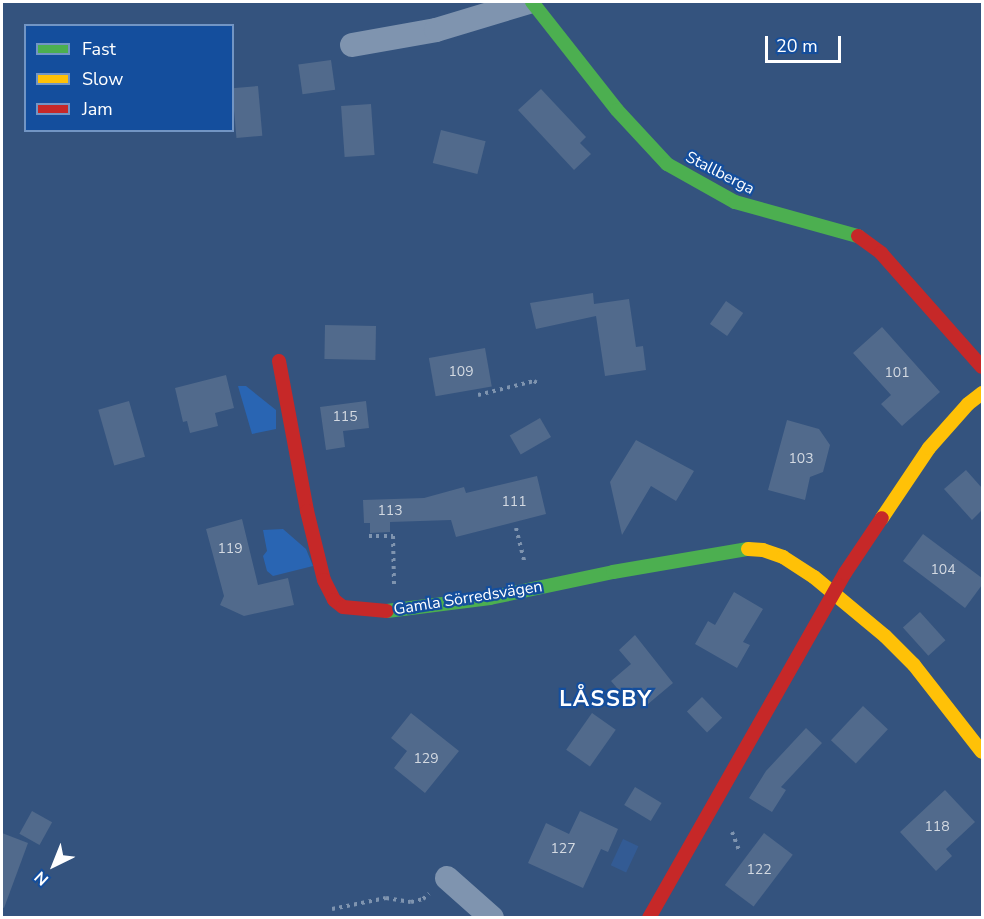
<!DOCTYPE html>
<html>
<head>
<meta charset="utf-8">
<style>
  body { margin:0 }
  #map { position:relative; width:984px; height:919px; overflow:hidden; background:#34537e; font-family:"Nunito Sans",sans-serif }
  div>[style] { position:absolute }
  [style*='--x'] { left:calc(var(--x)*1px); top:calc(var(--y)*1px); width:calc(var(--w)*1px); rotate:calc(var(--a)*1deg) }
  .green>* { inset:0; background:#2965b3 }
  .water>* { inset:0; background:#335b94; transform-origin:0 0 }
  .building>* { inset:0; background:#516a8c; transform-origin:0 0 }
  .path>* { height:4px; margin-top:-2px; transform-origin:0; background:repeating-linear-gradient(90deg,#7f94af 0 3px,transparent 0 7.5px) }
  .street>* { height:24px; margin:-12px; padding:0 12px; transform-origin:12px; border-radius:12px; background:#7f94af }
  .fast>* { height:14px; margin:-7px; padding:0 7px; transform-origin:7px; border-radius:7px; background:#4caf50 }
  .slow>* { height:14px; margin:-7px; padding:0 7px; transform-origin:7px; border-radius:7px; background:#ffc107 }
  .jam>* { height:14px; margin:-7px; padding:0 7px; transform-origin:7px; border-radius:7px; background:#c62828 }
  span { translate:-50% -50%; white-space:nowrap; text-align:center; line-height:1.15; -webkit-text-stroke:4.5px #144e9d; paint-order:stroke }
  .number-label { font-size:14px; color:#d4dae2 }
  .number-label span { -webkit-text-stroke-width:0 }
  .street-label { font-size:16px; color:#fff }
  .district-label { font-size:22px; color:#fff; font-weight:700; letter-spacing:1.5px }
  .frame { position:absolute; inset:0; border:3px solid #fff; pointer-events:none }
  .legend { position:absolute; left:24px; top:24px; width:210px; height:108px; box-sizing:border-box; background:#144e9d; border:2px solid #7295c4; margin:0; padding:8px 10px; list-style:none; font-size:18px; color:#fff }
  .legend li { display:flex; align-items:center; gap:12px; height:30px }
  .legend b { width:30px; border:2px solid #7295c4 }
  .north { position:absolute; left:24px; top:835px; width:60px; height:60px; -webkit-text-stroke:4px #144e9d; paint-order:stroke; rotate:223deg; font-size:16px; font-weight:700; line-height:24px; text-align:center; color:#fff }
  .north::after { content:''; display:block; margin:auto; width:21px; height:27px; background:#fff; clip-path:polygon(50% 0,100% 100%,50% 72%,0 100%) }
  .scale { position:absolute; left:765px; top:36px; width:76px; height:27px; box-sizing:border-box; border:3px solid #fff; border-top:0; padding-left:8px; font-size:18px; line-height:21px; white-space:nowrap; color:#fff; -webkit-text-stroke:4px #144e9d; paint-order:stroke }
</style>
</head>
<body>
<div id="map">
  <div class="green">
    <i style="clip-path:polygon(238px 386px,246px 386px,276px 410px,276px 429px,252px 434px)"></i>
    <i style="clip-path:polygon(283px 529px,306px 549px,313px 566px,273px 576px,267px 571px,263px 556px,267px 551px,263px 530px)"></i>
  </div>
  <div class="water">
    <i style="left:623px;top:839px;width:17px;height:29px;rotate:25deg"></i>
  </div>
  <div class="building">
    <i style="left:331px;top:60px;width:30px;height:33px;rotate:82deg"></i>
    <i style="left:258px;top:86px;width:50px;height:26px;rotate:85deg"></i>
    <i style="clip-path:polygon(541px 89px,586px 137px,580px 143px,591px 154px,574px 170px,518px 110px)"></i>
    <i style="left:371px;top:104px;width:51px;height:30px;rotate:86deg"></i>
    <i style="left:441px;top:130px;width:46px;height:34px;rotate:14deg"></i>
    <i style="clip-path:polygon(593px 293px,594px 304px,629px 299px,636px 347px,643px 346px,646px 370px,605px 376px,596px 316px,536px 329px,530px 303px)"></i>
    <i style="left:726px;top:301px;width:21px;height:28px;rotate:35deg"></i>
    <i style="left:325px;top:325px;width:51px;height:34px;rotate:1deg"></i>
    <i style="clip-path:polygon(882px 327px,940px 392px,902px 426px,881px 404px,891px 395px,853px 353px)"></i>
    <i style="left:485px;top:348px;width:39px;height:57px;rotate:80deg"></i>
    <i style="clip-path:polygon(226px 375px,234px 408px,215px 413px,218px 426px,190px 433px,187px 421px,183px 422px,175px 388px)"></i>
    <i style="left:129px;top:401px;width:58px;height:32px;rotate:74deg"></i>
    <i style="clip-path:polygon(366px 401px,369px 428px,343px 431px,345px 447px,326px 450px,320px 407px)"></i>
    <i style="left:540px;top:418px;width:22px;height:35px;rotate:60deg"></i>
    <i style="clip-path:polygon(787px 420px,819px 429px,830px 445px,823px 472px,810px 477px,805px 500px,768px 490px)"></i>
    <i style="clip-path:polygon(636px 440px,694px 471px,676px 501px,651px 486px,622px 535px,610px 482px)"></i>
    <i style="clip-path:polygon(966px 470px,982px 488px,982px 510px,972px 520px,944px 489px)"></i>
    <i style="clip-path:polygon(537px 476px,546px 514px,456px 537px,451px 520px,390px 522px,390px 532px,370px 533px,370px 523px,364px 523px,363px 500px,424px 498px,464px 487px,466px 493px)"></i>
    <i style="clip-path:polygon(242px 519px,258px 585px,288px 578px,294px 605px,244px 616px,220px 605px,224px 596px,206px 529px)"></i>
    <i style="clip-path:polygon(923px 534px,982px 578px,982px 585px,965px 608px,903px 561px)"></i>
    <i style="clip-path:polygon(734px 592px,763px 609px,743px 642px,750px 645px,737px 668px,695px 644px,708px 621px,715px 625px)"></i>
    <i style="left:920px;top:612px;width:38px;height:23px;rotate:48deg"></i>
    <i style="clip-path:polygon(635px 635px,673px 683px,648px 704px,639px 694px,629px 702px,611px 681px,631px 664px,619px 650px)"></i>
    <i style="left:702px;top:697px;width:29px;height:21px;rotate:46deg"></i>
    <i style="left:863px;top:706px;width:34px;height:47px;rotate:43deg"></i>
    <i style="clip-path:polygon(411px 713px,459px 751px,425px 793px,394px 768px,407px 751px,391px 738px)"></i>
    <i style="left:592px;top:713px;width:29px;height:45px;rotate:35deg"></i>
    <i style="clip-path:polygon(806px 728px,822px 743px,781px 787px,786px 790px,772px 812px,749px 798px,766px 771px)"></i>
    <i style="left:635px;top:787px;width:31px;height:21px;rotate:31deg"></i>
    <i style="clip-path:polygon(945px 790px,975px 822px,946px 849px,952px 856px,936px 871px,900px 832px)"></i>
    <i style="left:32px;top:811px;width:23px;height:26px;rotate:29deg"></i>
    <i style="clip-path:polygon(580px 811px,618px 829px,608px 852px,601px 849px,583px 888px,528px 863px,546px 823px,569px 834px)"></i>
    <i style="clip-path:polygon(2px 833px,28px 843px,4px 908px,2px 907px)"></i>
    <i style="left:764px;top:833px;width:36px;height:65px;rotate:37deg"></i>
  </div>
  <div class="path">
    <i style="--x:478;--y:395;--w:58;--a:-14"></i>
    <i style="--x:534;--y:381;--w:6;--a:31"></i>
    <i style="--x:516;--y:528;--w:36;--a:76"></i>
    <i style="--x:369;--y:536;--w:24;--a:0"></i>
    <i style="--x:393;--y:536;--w:48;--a:88.8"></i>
    <i style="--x:732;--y:832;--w:22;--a:69"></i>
    <i style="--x:332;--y:909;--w:55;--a:-11.5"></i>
    <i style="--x:386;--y:898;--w:25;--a:9"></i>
    <i style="--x:411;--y:902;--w:12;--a:-14"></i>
    <i style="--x:423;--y:899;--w:8;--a:-40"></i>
  </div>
  <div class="street">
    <i style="--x:352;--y:45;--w:85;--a:-10.1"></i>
    <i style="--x:436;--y:30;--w:97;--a:-16.8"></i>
    <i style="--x:447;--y:878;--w:60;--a:41.6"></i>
  </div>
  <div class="fast">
    <i style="--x:532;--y:2;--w:137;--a:51.8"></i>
    <i style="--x:617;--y:110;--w:74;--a:47.2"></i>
    <i style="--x:667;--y:164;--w:78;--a:29.2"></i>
    <i style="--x:735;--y:202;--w:128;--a:15.5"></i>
    <i style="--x:387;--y:611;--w:104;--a:-7.2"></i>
    <i style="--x:490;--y:598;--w:126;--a:-11.9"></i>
    <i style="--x:613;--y:572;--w:137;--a:-9.7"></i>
  </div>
  <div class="slow">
    <i style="--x:882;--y:518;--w:84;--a:-56.1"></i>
    <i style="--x:929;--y:448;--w:59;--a:-48.4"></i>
    <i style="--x:968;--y:404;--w:18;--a:-38"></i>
    <i style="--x:748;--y:549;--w:15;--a:4"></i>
    <i style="--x:763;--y:550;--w:21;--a:19"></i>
    <i style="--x:783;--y:557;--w:37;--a:33"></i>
    <i style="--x:814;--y:577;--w:92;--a:39.7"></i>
    <i style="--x:885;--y:636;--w:41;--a:45"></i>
    <i style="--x:914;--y:665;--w:110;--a:52"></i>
  </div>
  <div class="jam">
    <i style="--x:858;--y:236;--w:29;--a:36"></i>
    <i style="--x:881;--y:253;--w:152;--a:48.5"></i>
    <i style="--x:279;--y:361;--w:153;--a:79.4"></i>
    <i style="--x:307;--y:511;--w:71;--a:76.2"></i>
    <i style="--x:324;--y:580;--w:22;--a:63"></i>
    <i style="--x:334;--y:600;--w:11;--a:38"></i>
    <i style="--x:343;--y:607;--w:44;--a:5.2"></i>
    <i style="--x:649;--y:918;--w:397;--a:-60.4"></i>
    <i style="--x:845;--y:573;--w:66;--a:-56.1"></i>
  </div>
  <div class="number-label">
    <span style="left:461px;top:372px">109</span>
    <span style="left:897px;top:373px">101</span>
    <span style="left:345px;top:417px">115</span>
    <span style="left:801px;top:459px">103</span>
    <span style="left:514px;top:502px">111</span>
    <span style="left:390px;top:511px">113</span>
    <span style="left:230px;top:549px">119</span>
    <span style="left:943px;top:570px">104</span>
    <span style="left:426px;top:759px">129</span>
    <span style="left:937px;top:827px">118</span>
    <span style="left:563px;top:849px">127</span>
    <span style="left:759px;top:870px">122</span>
  </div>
  <div class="street-label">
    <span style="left:720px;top:173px;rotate:27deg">Stallberga</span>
    <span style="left:468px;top:598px;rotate:-9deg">Gamla Sörredsvägen</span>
  </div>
  <div class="district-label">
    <span style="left:606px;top:700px">LÅSSBY</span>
  </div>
  <div class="frame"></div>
  <ul class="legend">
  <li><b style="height:8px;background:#4caf50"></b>Fast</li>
  <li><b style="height:8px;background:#ffc107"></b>Slow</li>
  <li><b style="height:8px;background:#c62828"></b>Jam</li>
  </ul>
  <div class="north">N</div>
  <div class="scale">20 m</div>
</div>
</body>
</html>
